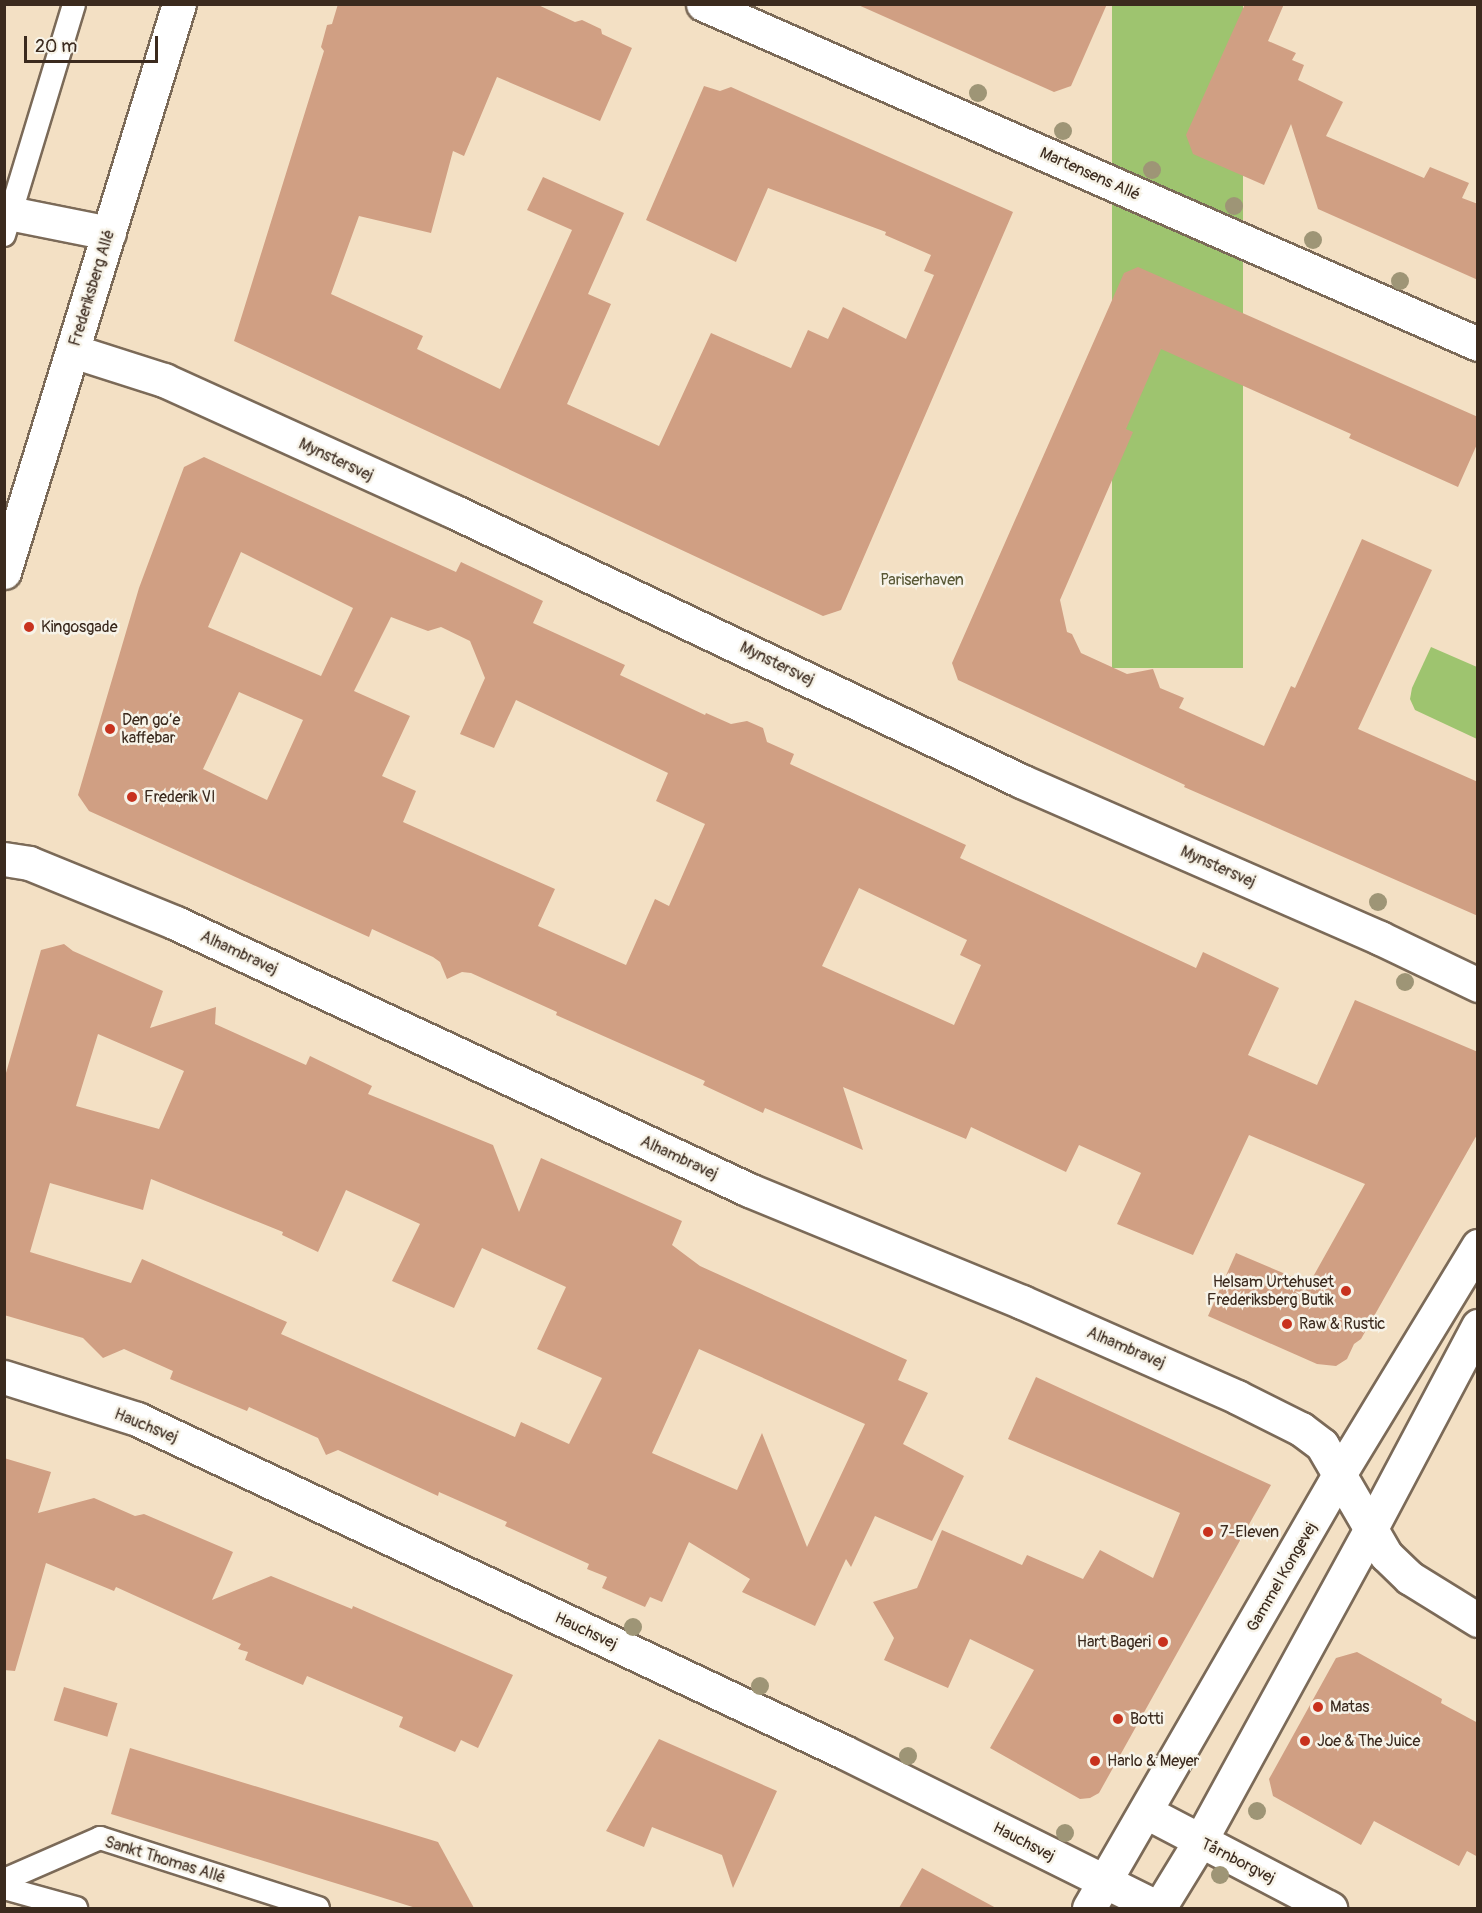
<!DOCTYPE html>
<html>
<head>
<meta charset="utf-8">
<style>
  body { margin:0 }
  #map { position:relative; width:1482px; height:1913px; overflow:hidden; background:#f3e0c4; font-family:Pangolin,sans-serif }
  div>[style] { position:absolute }
  [style*='--x'] { left:calc(var(--x)*1px); top:calc(var(--y)*1px); width:calc(var(--w)*1px); rotate:calc(var(--a)*1deg) }
  .green>* { inset:0; background:#9ec46f; transform-origin:0 0 }
  .building>* { inset:0; background:#d09f83; transform-origin:0 0 }
  .roads { filter:drop-shadow(2px 0 #7b6a58) drop-shadow(-2px 0 #7b6a58) drop-shadow(0 2px #7b6a58) drop-shadow(0 -2px #7b6a58) }
  .service>* { height:22px; margin:-11px; padding:0 11px; transform-origin:11px; border-radius:11px; background:#fff }
  .minor>* { height:33px; margin:-16.5px; padding:0 16.5px; transform-origin:16.5px; border-radius:16.5px; background:#fff }
  .tertiary>* { height:33px; margin:-16.5px; padding:0 16.5px; transform-origin:16.5px; border-radius:16.5px; background:#fff }
  .trees>* { width:18px; height:18px; margin:-9px; border-radius:50%; background:#9e9576 }
  .dots>* { width:16px; height:16px; translate:-50% -50%; box-sizing:border-box; border:3px solid #f7f3e8; border-radius:50% }
  span { translate:-50% -50%; white-space:nowrap; text-align:center; line-height:1.15; -webkit-text-stroke:5px #f7f3e8; paint-order:stroke }
  .street-label { font-size:16px; color:#3b2a1e }
  .park-label { font-size:16px; color:#595836 }
  .poi-label { font-size:16px; color:#3b2a1e }
  .left { translate:0 -50%; text-align:left }
  .right { translate:-100% -50%; text-align:right }
  .frame { position:absolute; inset:0; border:6px solid #3b2a1e; pointer-events:none }
  .scale { position:absolute; left:24px; top:36px; width:134px; height:27px; box-sizing:border-box; border:3px solid #3b2a1e; border-top:0; padding-left:8px; font-size:18px; line-height:21px; white-space:nowrap; color:#3b2a1e; -webkit-text-stroke:4px #f7f3e8; paint-order:stroke }
</style>
</head>
<body>
<div id="map">
  <div class="green">
    <i style="left:1112px;top:5px;width:131px;height:663px"></i>
    <i style="clip-path:polygon(1431px 647px,1477px 667px,1477px 739px,1415px 710px,1410px 699px,1412px 688px)"></i>
  </div>
  <div class="building">
    <i style="clip-path:polygon(338px 4px,536px 4px,575px 22px,582px 20px,601px 29px,602px 34px,632px 48px,600px 121px,497px 77px,464px 156px,453px 151px,431px 233px,359px 216px,331px 294px,423px 336px,417px 349px,500px 389px,572px 230px,527px 210px,543px 177px,624px 213px,588px 294px,611px 304px,567px 404px,659px 446px,711px 333px,791px 368px,808px 330px,828px 339px,843px 307px,906px 339px,934px 275px,924px 271px,931px 255px,885px 235px,886px 232px,768px 188px,736px 262px,646px 220px,704px 86px,720px 91px,731px 87px,1013px 212px,841px 610px,823px 616px,234px 341px,324px 51px,321px 47px,327px 25px,332px 24px)"></i>
    <i style="clip-path:polygon(856px 4px,1107px 4px,1071px 86px,1054px 92px)"></i>
    <i style="clip-path:polygon(1245px 4px,1284px 4px,1268px 41px,1296px 53px,1292px 60px,1304px 65px,1298px 80px,1343px 102px,1326px 136px,1424px 178px,1430px 167px,1469px 183px,1462px 198px,1478px 204px,1478px 280px,1318px 209px,1291px 124px,1264px 185px,1193px 154px,1186px 135px)"></i>
    <i style="clip-path:polygon(1138px 267px,1478px 417px,1478px 442px,1458px 487px,1349px 438px,1351px 434px,1161px 349px,1126px 429px,1133px 432px,1060px 600px,1067px 632px,1072px 634px,1081px 653px,1127px 674px,1153px 669px,1160px 688px,1184px 698px,1179px 708px,1264px 746px,1291px 686px,1295px 688px,1362px 539px,1432px 570px,1358px 729px,1478px 782px,1478px 916px,1184px 787px,1185px 785px,958px 680px,952px 663px,1124px 273px)"></i>
    <i style="clip-path:polygon(evenodd,204px 457px,456px 572px,461px 562px,543px 601px,533px 623px,625px 665px,620px 675px,705px 715px,706px 713px,731px 724px,747px 721px,763px 728px,767px 742px,794px 754px,790px 764px,966px 845px,960px 858px,1196px 968px,1203px 952px,1279px 988px,1248px 1055px,1317px 1085px,1355px 1000px,1478px 1052px,1478px 1133px,1361px 1339px,1354px 1344px,1347px 1359px,1336px 1366px,1317px 1364px,1208px 1316px,1236px 1253px,1309px 1284px,1365px 1184px,1249px 1135px,1193px 1255px,1117px 1224px,1141px 1173px,1079px 1145px,1066px 1172px,971px 1127px,966px 1139px,843px 1087px,863px 1150px,765px 1108px,763px 1113px,703px 1085px,705px 1081px,556px 1015px,557px 1012px,471px 973px,462px 972px,447px 979px,440px 962px,433px 957px,372px 929px,369px 937px,89px 811px,78px 795px,139px 588px,184px 467px,204px 457px,241px 552px,353px 608px,321px 676px,208px 627px,241px 552px,204px 457px,391px 617px,428px 631px,441px 627px,470px 641px,485px 678px,460px 734px,494px 748px,516px 700px,668px 773px,656px 801px,705px 824px,669px 906px,655px 899px,626px 965px,538px 926px,555px 889px,403px 822px,416px 791px,382px 776px,410px 716px,354px 691px,391px 617px,204px 457px,239px 692px,303px 720px,267px 800px,203px 769px,239px 692px,204px 457px,859px 888px,967px 940px,960px 955px,981px 965px,954px 1025px,822px 966px,859px 888px)"></i>
    <i style="clip-path:polygon(evenodd,64px 944px,73px 951px,163px 991px,150px 1028px,216px 1007px,215px 1024px,306px 1065px,310px 1056px,372px 1086px,368px 1094px,493px 1145px,519px 1212px,541px 1158px,682px 1221px,672px 1245px,700px 1266px,907px 1360px,898px 1380px,928px 1393px,903px 1444px,964px 1476px,932px 1541px,875px 1516px,851px 1567px,846px 1559px,815px 1626px,742px 1592px,750px 1579px,689px 1542px,662px 1602px,650px 1597px,645px 1607px,602px 1588px,607px 1577px,587px 1569px,589px 1564px,505px 1526px,507px 1522px,439px 1492px,438px 1496px,338px 1450px,326px 1455px,318px 1438px,249px 1407px,247px 1411px,170px 1379px,173px 1371px,124px 1349px,103px 1358px,83px 1338px,4px 1315px,4px 1080px,41px 950px,64px 944px,98px 1034px,184px 1071px,159px 1129px,76px 1106px,98px 1034px,64px 944px,151px 1179px,283px 1232px,282px 1235px,318px 1252px,346px 1190px,420px 1224px,392px 1281px,454px 1308px,482px 1248px,566px 1287px,537px 1349px,602px 1378px,569px 1444px,521px 1422px,515px 1437px,281px 1334px,287px 1322px,142px 1259px,131px 1283px,30px 1252px,50px 1183px,143px 1210px,151px 1179px,64px 944px,699px 1349px,865px 1424px,807px 1547px,762px 1433px,737px 1490px,652px 1453px,699px 1349px)"></i>
    <i style="clip-path:polygon(1036px 1377px,1271px 1485px,1099px 1793px,1090px 1798px,1080px 1799px,990px 1748px,1034px 1670px,970px 1639px,948px 1688px,884px 1660px,894px 1638px,873px 1602px,917px 1588px,942px 1530px,1022px 1565px,1027px 1555px,1083px 1579px,1100px 1550px,1153px 1578px,1180px 1513px,1008px 1439px)"></i>
    <i style="clip-path:polygon(4px 1458px,51px 1472px,38px 1513px,94px 1498px,135px 1516px,144px 1514px,233px 1552px,212px 1600px,271px 1576px,352px 1609px,353px 1606px,513px 1675px,478px 1748px,461px 1740px,455px 1752px,399px 1727px,403px 1717px,307px 1676px,303px 1685px,245px 1660px,248px 1652px,238px 1649px,241px 1644px,116px 1587px,114px 1591px,46px 1563px,15px 1671px,4px 1670px)"></i>
    <i style="clip-path:polygon(1357px 1652px,1442px 1699px,1441px 1703px,1478px 1723px,1478px 1857px,1467px 1851px,1459px 1866px,1374px 1821px,1361px 1845px,1273px 1796px,1269px 1779px,1336px 1658px)"></i>
    <i style="left:64px;top:1687px;width:56px;height:35px;rotate:17deg"></i>
    <i style="clip-path:polygon(659px 1739px,777px 1791px,733px 1888px,722px 1855px,652px 1827px,644px 1847px,606px 1831px)"></i>
    <i style="clip-path:polygon(130px 1748px,438px 1842px,474px 1908px,416px 1908px,111px 1814px)"></i>
    <i style="clip-path:polygon(922px 1868px,996px 1908px,899px 1908px)"></i>
  </div>
  <div class="roads">
    <div class="service">
      <i style="--x:4;--y:235;--w:241;--a:-73.1"></i>
      <i style="--x:4;--y:1880;--w:105;--a:-23.6"></i>
      <i style="--x:100;--y:1838;--w:229;--a:17.8"></i>
      <i style="--x:4;--y:1888;--w:75;--a:15.5"></i>
    </div>
    <div class="minor">
      <i style="--x:703;--y:4;--w:846;--a:23.69"></i>
      <i style="--x:4;--y:212;--w:107;--a:11.3"></i>
      <i style="--x:73;--y:351;--w:96;--a:17.7"></i>
      <i style="--x:164;--y:380;--w:317;--a:24.4"></i>
      <i style="--x:453;--y:511;--w:629;--a:25.42"></i>
      <i style="--x:1021;--y:781;--w:392;--a:23.6"></i>
      <i style="--x:1380;--y:938;--w:109;--a:25.6"></i>
      <i style="--x:4;--y:1377;--w:139;--a:17.5"></i>
      <i style="--x:137;--y:1419;--w:781;--a:25.22"></i>
      <i style="--x:844;--y:1752;--w:351;--a:26.4"></i>
      <i style="--x:1146;--y:1812;--w:208;--a:27.6"></i>
    </div>
    <div class="tertiary">
      <i style="--x:4;--y:572;--w:594;--a:-72.88"></i>
      <i style="--x:4;--y:859;--w:25;--a:9"></i>
      <i style="--x:29;--y:863;--w:159;--a:22.2"></i>
      <i style="--x:176;--y:923;--w:632;--a:24.98"></i>
      <i style="--x:749;--y:1190;--w:295;--a:22.3"></i>
      <i style="--x:1022;--y:1302;--w:235;--a:23.8"></i>
      <i style="--x:1237;--y:1397;--w:72;--a:26.6"></i>
      <i style="--x:1301;--y:1429;--w:26;--a:37"></i>
      <i style="--x:1322;--y:1445;--w:127;--a:59.8"></i>
      <i style="--x:1386;--y:1555;--w:33;--a:44"></i>
      <i style="--x:1410;--y:1578;--w:80;--a:31.7"></i>
      <i style="--x:1089;--y:1908;--w:502;--a:-60.01"></i>
      <i style="--x:1340;--y:1473;--w:266;--a:-58.7"></i>
      <i style="--x:1159;--y:1908;--w:79;--a:-58.5"></i>
      <i style="--x:1200;--y:1841;--w:354;--a:-61.3"></i>
      <i style="--x:1370;--y:1530;--w:231;--a:-62.1"></i>
    </div>
  </div>
  <div class="trees">
    <i style="left:978px;top:93px"></i>
    <i style="left:1063px;top:131px"></i>
    <i style="left:1152px;top:170px"></i>
    <i style="left:1234px;top:206px"></i>
    <i style="left:1313px;top:240px"></i>
    <i style="left:1400px;top:281px"></i>
    <i style="left:1378px;top:902px"></i>
    <i style="left:1405px;top:982px"></i>
    <i style="left:633px;top:1627px"></i>
    <i style="left:760px;top:1686px"></i>
    <i style="left:908px;top:1756px"></i>
    <i style="left:1257px;top:1811px"></i>
    <i style="left:1065px;top:1833px"></i>
    <i style="left:1220px;top:1875px"></i>
  </div>
  <div class="dots">
    <i style="left:29px;top:627px;background:#c8321e"></i>
    <i style="left:110px;top:729px;background:#c8321e"></i>
    <i style="left:132px;top:797px;background:#c8321e"></i>
    <i style="left:1346px;top:1291px;background:#c8321e"></i>
    <i style="left:1287px;top:1324px;background:#c8321e"></i>
    <i style="left:1208px;top:1532px;background:#c8321e"></i>
    <i style="left:1163px;top:1642px;background:#c8321e"></i>
    <i style="left:1318px;top:1707px;background:#c8321e"></i>
    <i style="left:1118px;top:1719px;background:#c8321e"></i>
    <i style="left:1305px;top:1741px;background:#c8321e"></i>
    <i style="left:1095px;top:1761px;background:#c8321e"></i>
  </div>
  <div class="street-label">
    <span style="left:1090px;top:174px;rotate:24deg">Martensens Allé</span>
    <span style="left:92px;top:288px;rotate:-73deg">Frederiksberg Allé</span>
    <span style="left:336px;top:460px;rotate:25deg">Mynstersvej</span>
    <span style="left:777px;top:664px;rotate:26deg">Mynstersvej</span>
    <span style="left:1218px;top:867px;rotate:24deg">Mynstersvej</span>
    <span style="left:239px;top:953px;rotate:25deg">Alhambravej</span>
    <span style="left:679px;top:1158px;rotate:25deg">Alhambravej</span>
    <span style="left:1126px;top:1348px;rotate:23deg">Alhambravej</span>
    <span style="left:146px;top:1426px;rotate:22deg">Hauchsvej</span>
    <span style="left:1282px;top:1577px;rotate:-60deg">Gammel Kongevej</span>
    <span style="left:586px;top:1631px;rotate:25deg">Hauchsvej</span>
    <span style="left:1024px;top:1842px;rotate:27deg">Hauchsvej</span>
    <span style="left:165px;top:1860px;rotate:17deg">Sankt Thomas Allé</span>
    <span style="left:1238px;top:1861px;rotate:27deg">Tårnborgvej</span>
  </div>
  <div class="park-label">
    <span style="left:922px;top:580px">Pariserhaven</span>
  </div>
  <div class="poi-label">
    <span class="left" style="left:41px;top:627px">Kingosgade</span>
    <span class="left" style="left:122px;top:729px">Den go’e<br>kaffebar</span>
    <span class="left" style="left:144px;top:797px">Frederik VI</span>
    <span class="right" style="left:1334px;top:1291px">Helsam Urtehuset<br>Frederiksberg Butik</span>
    <span class="left" style="left:1299px;top:1324px">Raw &amp; Rustic</span>
    <span class="left" style="left:1220px;top:1532px">7-Eleven</span>
    <span class="right" style="left:1151px;top:1642px">Hart Bageri</span>
    <span class="left" style="left:1330px;top:1707px">Matas</span>
    <span class="left" style="left:1130px;top:1719px">Botti</span>
    <span class="left" style="left:1317px;top:1741px">Joe &amp; The Juice</span>
    <span class="left" style="left:1107px;top:1761px">Harlo &amp; Meyer</span>
  </div>
  <div class="frame"></div>
  <div class="scale">20 m</div>
</div>
</body>
</html>
